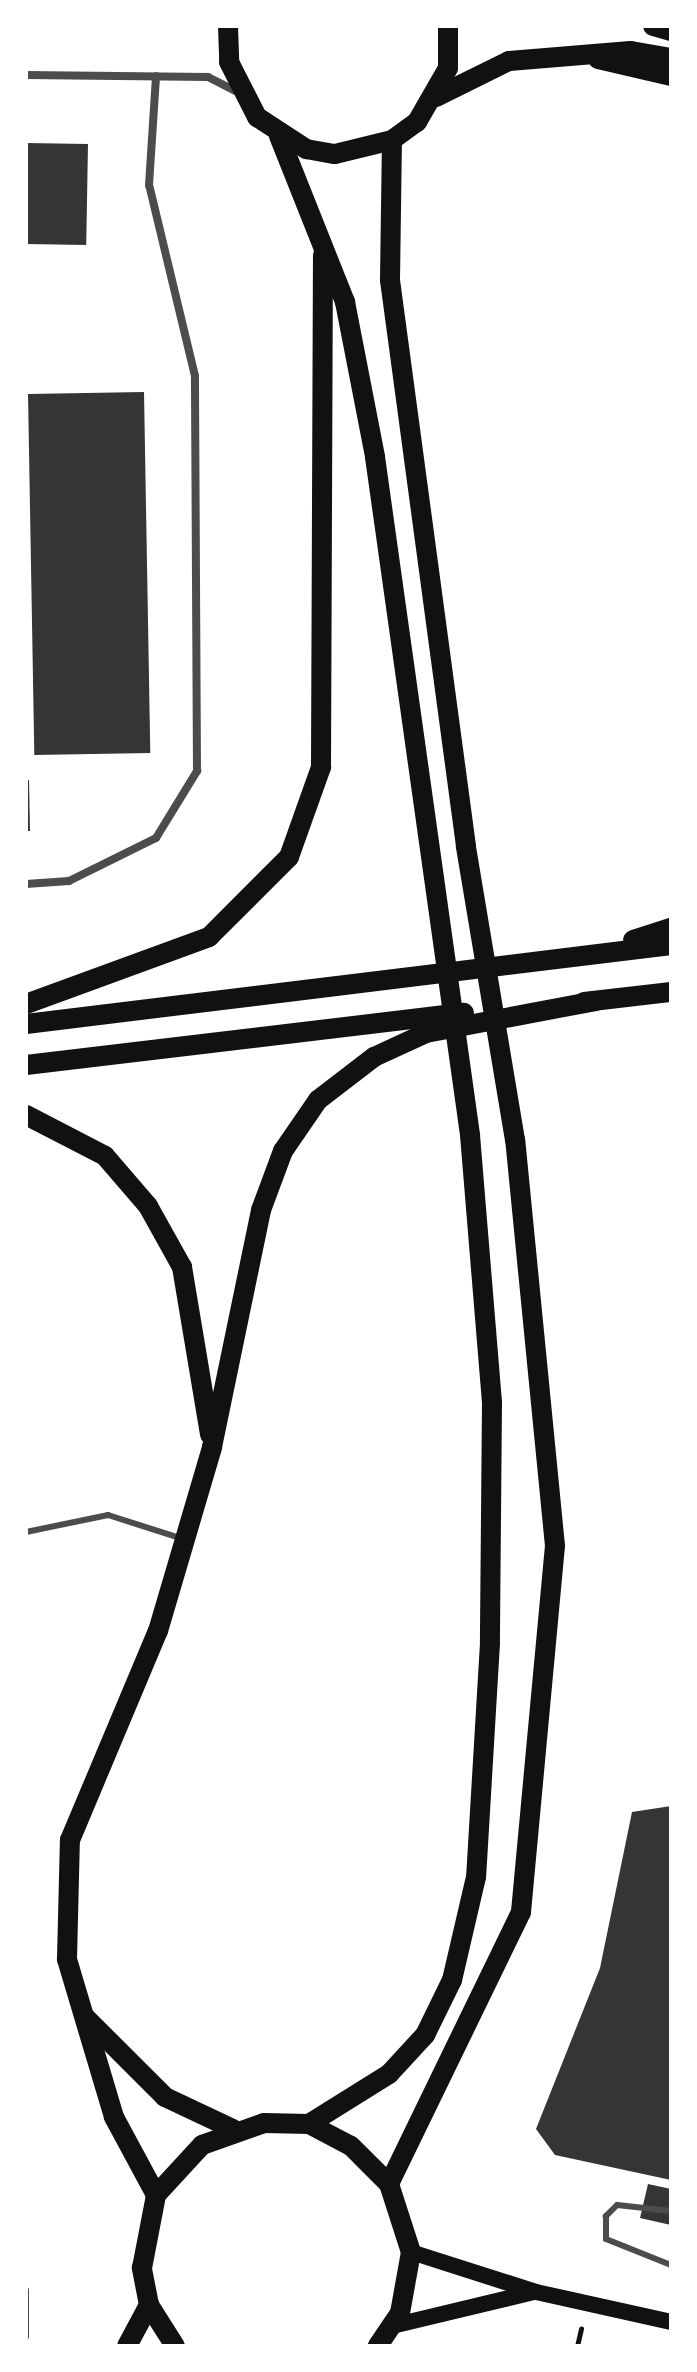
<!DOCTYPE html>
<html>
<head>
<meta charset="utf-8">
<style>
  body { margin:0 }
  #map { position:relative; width:697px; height:2372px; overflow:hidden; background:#fff; font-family:"Roboto Serif",serif }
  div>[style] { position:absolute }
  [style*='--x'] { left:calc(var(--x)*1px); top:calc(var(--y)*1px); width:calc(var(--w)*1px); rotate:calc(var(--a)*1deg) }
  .building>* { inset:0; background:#353535; transform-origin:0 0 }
  .path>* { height:5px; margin:-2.5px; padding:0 2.5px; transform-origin:2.5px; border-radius:2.5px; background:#111 }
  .service>* { height:6px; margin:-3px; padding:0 3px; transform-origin:3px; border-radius:3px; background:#4c4c4c }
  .minor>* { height:8px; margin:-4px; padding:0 4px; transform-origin:4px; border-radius:4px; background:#4c4c4c }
  .secondary>* { height:16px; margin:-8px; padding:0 8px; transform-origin:8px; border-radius:8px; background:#111 }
  .primary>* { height:20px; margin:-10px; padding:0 10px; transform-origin:10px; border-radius:10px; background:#111 }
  span { translate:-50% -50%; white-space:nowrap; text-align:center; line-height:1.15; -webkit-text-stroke:7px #fff; paint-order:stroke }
  .frame { position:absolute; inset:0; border:28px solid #fff; pointer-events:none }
</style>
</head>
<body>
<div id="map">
  <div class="building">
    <i style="left:26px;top:143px;width:62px;height:101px;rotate:1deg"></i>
    <i style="left:144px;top:392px;width:361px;height:116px;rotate:89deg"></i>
    <i style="clip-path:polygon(29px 780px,30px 831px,26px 831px,26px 781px)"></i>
    <i style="clip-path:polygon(671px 1806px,671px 2180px,555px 2155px,536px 2129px,600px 1968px,632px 1812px)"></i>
    <i style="clip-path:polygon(648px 2184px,671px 2189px,671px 2225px,640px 2218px)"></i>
  </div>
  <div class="path">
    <i style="--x:577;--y:2346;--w:18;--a:-77"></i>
  </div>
  <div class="service">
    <i style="--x:26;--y:1532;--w:84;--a:-11.7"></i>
    <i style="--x:108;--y:1515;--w:76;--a:17.7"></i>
    <i style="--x:671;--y:2211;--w:54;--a:-173.7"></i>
    <i style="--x:617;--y:2205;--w:16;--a:135"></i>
    <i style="--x:606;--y:2216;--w:23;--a:90"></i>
    <i style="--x:606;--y:2239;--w:70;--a:21.8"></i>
    <i style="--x:26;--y:2290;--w:47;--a:90"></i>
  </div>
  <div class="minor">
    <i style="--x:26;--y:75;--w:182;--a:0.6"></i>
    <i style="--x:208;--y:77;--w:35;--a:27"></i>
    <i style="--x:26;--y:884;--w:43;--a:-4"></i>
    <i style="--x:69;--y:881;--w:97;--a:-26.3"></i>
    <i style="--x:156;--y:838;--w:79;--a:-58.5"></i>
    <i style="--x:197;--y:771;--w:395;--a:-90.3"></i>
    <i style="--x:195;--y:376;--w:196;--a:-103.5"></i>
    <i style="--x:149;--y:185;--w:109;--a:-86.3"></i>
  </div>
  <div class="secondary">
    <i style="--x:411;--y:2252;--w:131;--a:17.7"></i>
    <i style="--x:536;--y:2292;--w:138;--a:12.5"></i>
    <i style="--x:392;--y:2326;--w:146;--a:-13.5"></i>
  </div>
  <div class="primary">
    <i style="--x:228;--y:26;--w:36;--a:88"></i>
    <i style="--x:229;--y:62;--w:62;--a:63"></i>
    <i style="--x:257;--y:117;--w:59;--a:33.1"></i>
    <i style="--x:306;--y:149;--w:29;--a:10"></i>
    <i style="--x:335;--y:154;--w:59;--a:-13.8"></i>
    <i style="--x:392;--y:140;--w:31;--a:-36"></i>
    <i style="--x:417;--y:122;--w:62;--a:-60.1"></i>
    <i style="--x:448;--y:68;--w:42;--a:-90"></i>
    <i style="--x:653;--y:26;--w:19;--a:16"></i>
    <i style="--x:598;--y:59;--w:75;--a:13.1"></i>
    <i style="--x:436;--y:97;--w:81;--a:-26.3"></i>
    <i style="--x:509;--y:61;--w:122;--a:-4.7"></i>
    <i style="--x:631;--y:51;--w:41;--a:9.9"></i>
    <i style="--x:279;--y:136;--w:179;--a:68.3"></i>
    <i style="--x:345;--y:302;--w:158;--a:79"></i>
    <i style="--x:375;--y:457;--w:685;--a:82.02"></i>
    <i style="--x:470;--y:1135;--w:268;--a:85.3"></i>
    <i style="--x:492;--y:1402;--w:241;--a:90.5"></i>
    <i style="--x:490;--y:1643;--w:234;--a:93.4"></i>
    <i style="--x:476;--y:1877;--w:106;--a:103.1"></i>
    <i style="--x:452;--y:1980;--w:61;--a:116.1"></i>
    <i style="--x:425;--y:2035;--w:53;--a:132.7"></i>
    <i style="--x:389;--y:2074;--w:94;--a:148"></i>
    <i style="--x:633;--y:940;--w:40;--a:-18"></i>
    <i style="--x:584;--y:1002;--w:88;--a:-6.6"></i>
    <i style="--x:26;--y:1004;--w:195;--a:-20.1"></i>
    <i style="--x:209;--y:937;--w:113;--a:-45"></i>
    <i style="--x:289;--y:857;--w:96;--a:-70.4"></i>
    <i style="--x:321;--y:767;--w:512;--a:-89.78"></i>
    <i style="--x:26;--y:1024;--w:650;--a:-6.98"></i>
    <i style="--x:26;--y:1065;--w:441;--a:-6.8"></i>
    <i style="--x:26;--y:1115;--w:89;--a:27.4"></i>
    <i style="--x:105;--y:1156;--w:66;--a:49.3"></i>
    <i style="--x:148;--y:1206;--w:70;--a:60.9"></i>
    <i style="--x:182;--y:1267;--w:170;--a:80.5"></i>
    <i style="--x:86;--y:2018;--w:112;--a:45"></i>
    <i style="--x:165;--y:2097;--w:75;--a:25.2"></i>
    <i style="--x:389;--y:2184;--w:302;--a:-64.1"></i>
    <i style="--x:521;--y:1912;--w:368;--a:-84.7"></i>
    <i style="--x:555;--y:1546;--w:408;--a:-95.6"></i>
    <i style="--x:515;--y:1140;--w:298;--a:-99.5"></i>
    <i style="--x:466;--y:846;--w:571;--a:-97.65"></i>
    <i style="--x:390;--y:280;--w:140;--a:-89.2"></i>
    <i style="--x:156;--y:2195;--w:89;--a:-118.3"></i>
    <i style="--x:114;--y:2117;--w:165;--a:-106.6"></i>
    <i style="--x:67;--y:1959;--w:119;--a:-88.6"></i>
    <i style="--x:70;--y:1840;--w:227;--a:-67.2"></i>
    <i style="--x:158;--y:1631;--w:192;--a:-73.6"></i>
    <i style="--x:212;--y:1447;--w:242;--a:-78.3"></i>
    <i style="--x:261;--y:1210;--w:63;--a:-69.6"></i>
    <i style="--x:283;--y:1151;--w:62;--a:-55.5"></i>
    <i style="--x:318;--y:1100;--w:71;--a:-37.5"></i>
    <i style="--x:374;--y:1057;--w:57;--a:-24.8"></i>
    <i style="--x:426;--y:1033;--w:172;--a:-10.7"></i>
    <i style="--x:127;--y:2346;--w:47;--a:-61.8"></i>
    <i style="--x:175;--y:2346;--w:49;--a:-122.4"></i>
    <i style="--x:149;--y:2305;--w:38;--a:-101"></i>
    <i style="--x:142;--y:2268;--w:74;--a:-79.1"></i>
    <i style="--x:156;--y:2195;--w:68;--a:-47.4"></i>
    <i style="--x:202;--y:2145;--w:66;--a:-19.5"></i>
    <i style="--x:264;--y:2123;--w:45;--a:1.3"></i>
    <i style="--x:309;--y:2124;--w:47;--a:27.6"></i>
    <i style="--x:351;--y:2146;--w:54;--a:45"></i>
    <i style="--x:389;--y:2184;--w:71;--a:72.1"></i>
    <i style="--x:411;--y:2252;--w:62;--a:100.2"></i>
    <i style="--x:400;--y:2313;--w:40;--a:124"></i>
  </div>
  <div class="frame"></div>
</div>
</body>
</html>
